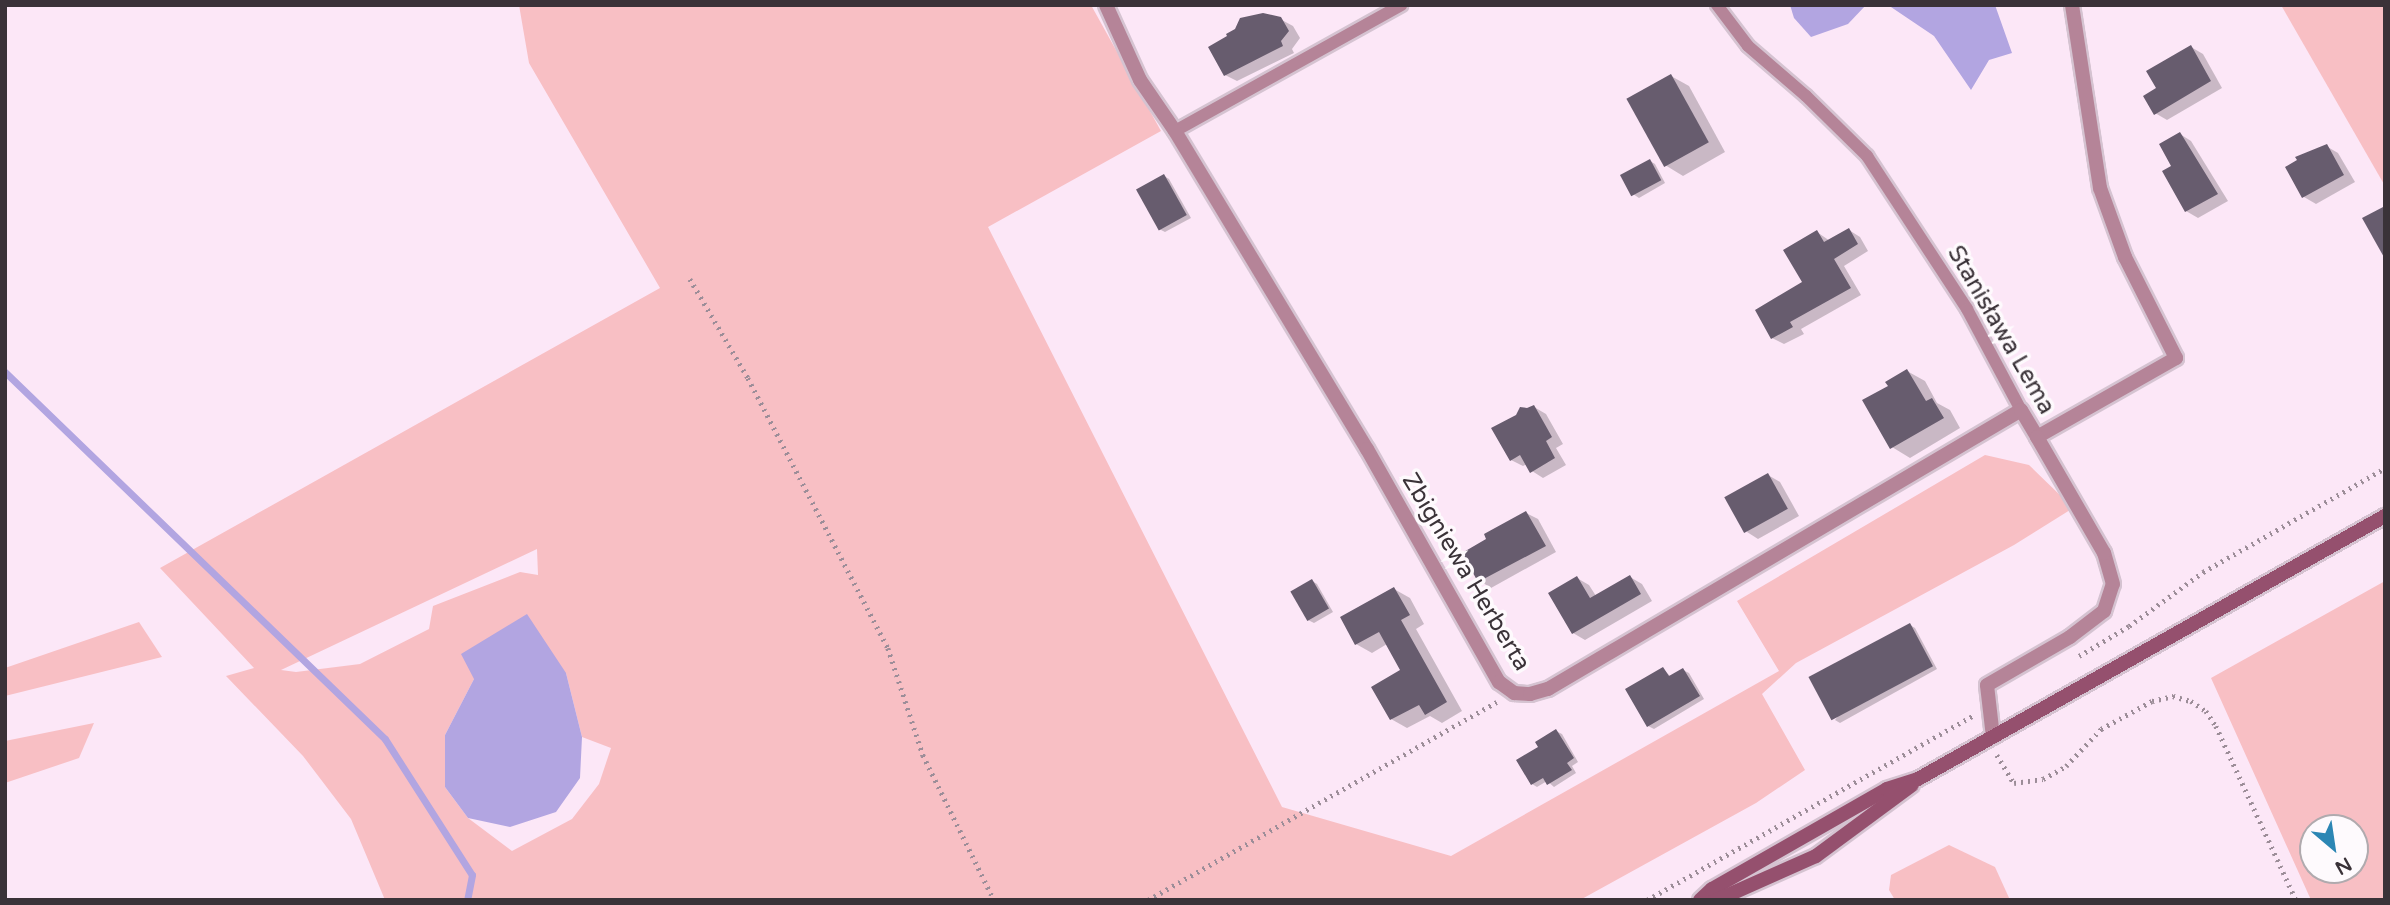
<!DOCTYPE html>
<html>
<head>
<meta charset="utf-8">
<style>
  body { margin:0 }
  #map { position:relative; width:2390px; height:905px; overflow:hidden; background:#fce7f7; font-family:"Varela Round",sans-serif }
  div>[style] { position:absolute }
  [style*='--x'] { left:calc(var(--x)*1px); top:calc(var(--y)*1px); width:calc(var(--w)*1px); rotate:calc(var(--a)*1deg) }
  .green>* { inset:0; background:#f8bfc4 }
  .water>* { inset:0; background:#b2a5e1 }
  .shadow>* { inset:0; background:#0003 }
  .stream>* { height:7px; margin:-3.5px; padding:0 3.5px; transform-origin:3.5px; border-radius:3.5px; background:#b2a5e1 }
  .building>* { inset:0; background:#675c6e; transform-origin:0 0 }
  .path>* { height:4.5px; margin-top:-2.25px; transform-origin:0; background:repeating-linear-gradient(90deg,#9c8d98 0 2px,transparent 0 7px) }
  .roads { filter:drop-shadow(2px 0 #d5c3d1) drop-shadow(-2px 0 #d5c3d1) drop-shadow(0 2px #d5c3d1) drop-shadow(0 -2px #d5c3d1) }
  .service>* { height:12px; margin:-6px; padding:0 6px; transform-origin:6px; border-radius:6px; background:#b58498 }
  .minor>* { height:14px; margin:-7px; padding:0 7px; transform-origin:7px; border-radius:7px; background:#b58498 }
  .secondary>* { height:14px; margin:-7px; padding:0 7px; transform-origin:7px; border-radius:7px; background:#95506e }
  span { translate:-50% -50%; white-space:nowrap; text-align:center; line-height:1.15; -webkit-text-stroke:7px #fefafd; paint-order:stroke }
  .street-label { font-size:24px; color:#3a3238 }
  .frame { position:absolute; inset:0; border:7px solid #3a3238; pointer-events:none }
  .north { position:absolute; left:2299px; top:814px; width:70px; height:70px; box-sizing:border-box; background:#fefafd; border:2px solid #b0aaae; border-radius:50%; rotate:151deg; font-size:19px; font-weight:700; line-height:28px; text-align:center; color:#3a3238 }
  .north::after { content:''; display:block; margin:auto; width:24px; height:32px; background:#2c86b4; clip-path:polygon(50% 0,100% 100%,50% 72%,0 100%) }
</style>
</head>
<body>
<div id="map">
  <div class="green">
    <i style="clip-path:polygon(evenodd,519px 5px,1091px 5px,1161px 131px,988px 227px,1282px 807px,1451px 856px,1779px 671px,1737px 601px,1985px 455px,2029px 465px,2063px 498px,2070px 510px,2014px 545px,1796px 663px,1762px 694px,1805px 770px,1756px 803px,1580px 900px,385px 900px,351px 819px,303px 756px,226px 676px,254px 668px,160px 568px,660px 288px,529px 63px,519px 5px,537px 549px,538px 575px,520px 572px,433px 606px,429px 629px,360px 664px,296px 672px,281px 670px,537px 549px,519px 5px,566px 673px,582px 737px,611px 748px,599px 784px,572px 819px,512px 851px,468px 818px,445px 787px,445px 735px,474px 679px,566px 673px)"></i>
    <i style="clip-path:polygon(2281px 5px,2385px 5px,2385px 186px)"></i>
    <i style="clip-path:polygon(evenodd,2385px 581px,2385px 900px,2311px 900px,2211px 678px,2385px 581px,2355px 828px,2355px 870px,2313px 870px,2313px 828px,2355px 828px)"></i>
    <i style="clip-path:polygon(139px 622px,162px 657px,5px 696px,5px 668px)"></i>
    <i style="clip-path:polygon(94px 723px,79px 758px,5px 783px,5px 741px)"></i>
    <i style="clip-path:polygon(1949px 845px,1995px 867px,2010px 900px,1895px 900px,1889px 890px,1891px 875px)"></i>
  </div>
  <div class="water">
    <i style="clip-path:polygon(1790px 5px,1866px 5px,1848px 24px,1811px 37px,1794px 18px)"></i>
    <i style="clip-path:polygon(1888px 5px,1995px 5px,2012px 53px,1989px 60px,1971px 90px,1934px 36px)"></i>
    <i style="clip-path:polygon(527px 614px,566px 673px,582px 737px,580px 778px,556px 812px,510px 827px,468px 818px,445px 787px,445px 735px,474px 679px,461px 654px)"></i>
  </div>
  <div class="shadow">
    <i style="clip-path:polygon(1280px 19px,1293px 26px,1300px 38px,1292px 49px,1294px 53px,1237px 81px,1225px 75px)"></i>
    <i style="clip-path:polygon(2191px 47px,2203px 54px,2222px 88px,2167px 120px,2155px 113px)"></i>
    <i style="clip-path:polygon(1671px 76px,1689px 86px,1725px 152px,1683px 176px,1665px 165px)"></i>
    <i style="clip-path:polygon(2180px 134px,2191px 141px,2228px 201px,2198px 218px,2186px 211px,2173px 167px)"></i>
    <i style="clip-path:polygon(2326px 146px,2338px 153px,2355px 182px,2316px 204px,2304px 197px)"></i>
    <i style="clip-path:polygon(1650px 161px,1655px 164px,1665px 183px,1639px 198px,1633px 194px)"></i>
    <i style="clip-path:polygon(1164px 176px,1169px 179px,1191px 218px,1165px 232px,1159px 229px)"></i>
    <i style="clip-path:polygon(1849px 230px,1860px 237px,1868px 251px,1844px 266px,1861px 295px,1801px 329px,1804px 334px,1784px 344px,1772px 338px,1805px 283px,1817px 232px,1830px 241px)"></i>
    <i style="clip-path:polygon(1907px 371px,1925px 381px,1937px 403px,1950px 410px,1960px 428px,1910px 458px,1892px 447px,1890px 387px)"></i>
    <i style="clip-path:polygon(1534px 407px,1546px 414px,1563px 444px,1556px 448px,1566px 465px,1543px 478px,1532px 471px,1527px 464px,1523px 466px,1511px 460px,1517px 416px)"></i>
    <i style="clip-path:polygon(1768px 475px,1780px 482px,1799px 516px,1758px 539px,1747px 532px)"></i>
    <i style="clip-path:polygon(1526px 513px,1538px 519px,1556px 552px,1491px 588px,1480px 581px)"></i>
    <i style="clip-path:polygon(1630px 577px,1642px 584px,1652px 601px,1585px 640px,1573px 633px,1577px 578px,1589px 585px,1596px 596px)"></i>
    <i style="clip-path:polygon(1312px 581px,1317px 584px,1333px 612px,1314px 623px,1308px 620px)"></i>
    <i style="clip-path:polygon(1394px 589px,1410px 598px,1424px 624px,1416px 629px,1462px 711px,1442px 723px,1430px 716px,1407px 728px,1391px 719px,1402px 670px,1387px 644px,1372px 653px,1356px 644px)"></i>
    <i style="clip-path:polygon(1910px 625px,1915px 628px,1937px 669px,1840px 723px,1835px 720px)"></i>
    <i style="clip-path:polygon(1663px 669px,1671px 677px,1683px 670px,1689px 673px,1704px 699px,1654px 729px,1648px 726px)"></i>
    <i style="clip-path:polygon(1556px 731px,1562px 734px,1578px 762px,1572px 766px,1576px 773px,1554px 787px,1547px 781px,1537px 787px,1532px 784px,1540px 748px)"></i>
  </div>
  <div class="stream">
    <i style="--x:5;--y:372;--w:528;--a:44"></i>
    <i style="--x:385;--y:739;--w:161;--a:57.4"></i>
    <i style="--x:472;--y:875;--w:25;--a:101"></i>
  </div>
  <div class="building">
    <i style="clip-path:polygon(1263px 13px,1281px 17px,1289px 31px,1281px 41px,1283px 46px,1224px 76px,1208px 47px,1227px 36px,1226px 34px,1235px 29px,1240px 18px)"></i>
    <i style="clip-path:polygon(2191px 45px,2211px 81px,2154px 115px,2143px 96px,2156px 88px,2146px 71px)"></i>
    <i style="left:1671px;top:74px;width:78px;height:51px;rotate:61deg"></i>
    <i style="clip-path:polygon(2180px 132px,2218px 194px,2185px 212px,2162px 171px,2171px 166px,2159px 144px)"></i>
    <i style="clip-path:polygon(2327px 144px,2344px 175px,2302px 198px,2285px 167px,2297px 160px,2295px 157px)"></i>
    <i style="left:1650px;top:159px;width:24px;height:34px;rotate:62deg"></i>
    <i style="left:1164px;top:174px;width:47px;height:32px;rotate:61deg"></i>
    <i style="clip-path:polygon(2385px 206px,2385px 259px,2362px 218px)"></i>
    <i style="clip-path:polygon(1849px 228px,1858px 244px,1834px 259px,1851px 288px,1790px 322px,1793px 327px,1771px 339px,1755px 310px,1802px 282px,1783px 250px,1817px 230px,1824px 242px)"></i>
    <i style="clip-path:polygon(1907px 369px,1926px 401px,1932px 398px,1944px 418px,1890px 449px,1862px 400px,1888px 386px,1885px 382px)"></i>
    <i style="clip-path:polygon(1534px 405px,1552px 437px,1546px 441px,1555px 458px,1530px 473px,1520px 455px,1510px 461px,1491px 428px,1516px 415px,1520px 407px,1527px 408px)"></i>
    <i style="left:1768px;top:473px;width:41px;height:50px;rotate:61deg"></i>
    <i style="clip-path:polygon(1526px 511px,1546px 546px,1478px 582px,1462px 553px,1486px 539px,1484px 534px)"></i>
    <i style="clip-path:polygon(1630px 575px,1641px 594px,1572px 634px,1548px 593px,1577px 576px,1590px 598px)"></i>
    <i style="left:1312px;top:579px;width:34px;height:25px;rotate:60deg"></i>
    <i style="clip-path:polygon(1394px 587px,1410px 615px,1401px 620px,1447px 702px,1425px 715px,1419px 705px,1390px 720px,1371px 687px,1400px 670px,1379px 632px,1355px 645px,1340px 617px)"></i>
    <i style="left:1910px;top:623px;width:49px;height:115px;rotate:62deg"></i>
    <i style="clip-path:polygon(1663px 667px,1669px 676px,1683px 668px,1700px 696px,1647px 727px,1625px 689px)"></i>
    <i style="clip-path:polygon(1556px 729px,1574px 758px,1567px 763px,1572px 770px,1547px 785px,1543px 778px,1531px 785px,1516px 760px,1538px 747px,1535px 742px)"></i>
  </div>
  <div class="path">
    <i style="--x:690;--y:279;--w:115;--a:59.6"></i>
    <i style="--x:748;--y:378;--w:304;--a:62.6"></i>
    <i style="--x:888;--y:648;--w:113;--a:71.9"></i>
    <i style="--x:923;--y:755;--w:161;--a:63.9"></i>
    <i style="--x:2079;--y:656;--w:58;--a:-31"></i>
    <i style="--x:2129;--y:626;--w:92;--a:-36.1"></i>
    <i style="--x:2203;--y:572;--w:210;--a:-29.7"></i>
    <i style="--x:1997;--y:755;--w:33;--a:59"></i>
    <i style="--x:2014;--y:783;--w:29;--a:-8"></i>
    <i style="--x:2043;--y:779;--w:26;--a:-29"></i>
    <i style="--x:2066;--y:766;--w:51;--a:-46.6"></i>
    <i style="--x:2101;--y:729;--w:58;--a:-28.8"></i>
    <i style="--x:2152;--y:701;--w:22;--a:-13"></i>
    <i style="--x:2173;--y:696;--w:19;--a:16"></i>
    <i style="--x:2191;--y:701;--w:18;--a:34"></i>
    <i style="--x:2206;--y:711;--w:18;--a:56"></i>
    <i style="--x:2216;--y:726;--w:192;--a:65.3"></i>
    <i style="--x:1148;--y:900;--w:401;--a:-29.6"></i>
    <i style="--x:1647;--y:900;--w:376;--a:-29.5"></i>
  </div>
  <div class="roads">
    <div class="service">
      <i style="--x:1717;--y:5;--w:51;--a:52.9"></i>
      <i style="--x:1748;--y:46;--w:77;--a:40.8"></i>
      <i style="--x:1806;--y:96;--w:86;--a:44.5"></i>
      <i style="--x:1867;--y:156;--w:183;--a:56.8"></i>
      <i style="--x:1967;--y:309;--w:115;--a:61.9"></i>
      <i style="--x:1175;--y:131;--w:259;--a:-29.1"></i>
    </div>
    <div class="minor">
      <i style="--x:1106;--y:5;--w:82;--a:65.6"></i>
      <i style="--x:1140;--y:80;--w:62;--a:55.5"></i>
      <i style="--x:1175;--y:131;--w:371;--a:58.9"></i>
      <i style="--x:1367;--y:449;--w:268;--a:60.5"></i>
      <i style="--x:1499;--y:682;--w:19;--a:36"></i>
      <i style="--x:1514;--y:693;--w:16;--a:4"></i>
      <i style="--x:1530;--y:694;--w:19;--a:-16"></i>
      <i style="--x:1548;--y:689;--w:549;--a:-30.53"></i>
      <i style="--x:2021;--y:410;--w:31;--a:59"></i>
      <i style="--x:2037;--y:437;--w:160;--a:-29.6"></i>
      <i style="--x:2176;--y:358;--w:113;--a:-116.8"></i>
      <i style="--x:2125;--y:257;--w:73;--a:-109.9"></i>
      <i style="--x:2100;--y:188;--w:185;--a:-98.7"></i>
      <i style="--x:1993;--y:737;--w:52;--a:-96.6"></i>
      <i style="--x:1987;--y:685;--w:96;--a:-30"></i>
      <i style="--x:2070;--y:637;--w:43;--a:-37.4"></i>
      <i style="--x:2104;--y:611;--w:28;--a:-72"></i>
      <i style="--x:2113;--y:584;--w:32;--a:-106"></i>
      <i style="--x:2104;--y:553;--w:134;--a:-120"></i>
    </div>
    <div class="secondary">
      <i style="--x:1700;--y:900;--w:16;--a:-43"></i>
      <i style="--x:1712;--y:889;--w:202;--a:-29.7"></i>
      <i style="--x:1887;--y:789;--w:33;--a:-18"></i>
      <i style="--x:1918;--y:779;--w:536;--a:-29.39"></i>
      <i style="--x:1717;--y:900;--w:108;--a:-24"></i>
      <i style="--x:1816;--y:856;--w:119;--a:-36.5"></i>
    </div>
  </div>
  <div class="street-label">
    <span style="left:2001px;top:330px;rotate:60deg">Stanisława Lema</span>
    <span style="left:1466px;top:572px;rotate:59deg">Zbigniewa Herberta</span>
  </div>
  <div class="frame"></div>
  <div class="north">N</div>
</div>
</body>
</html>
